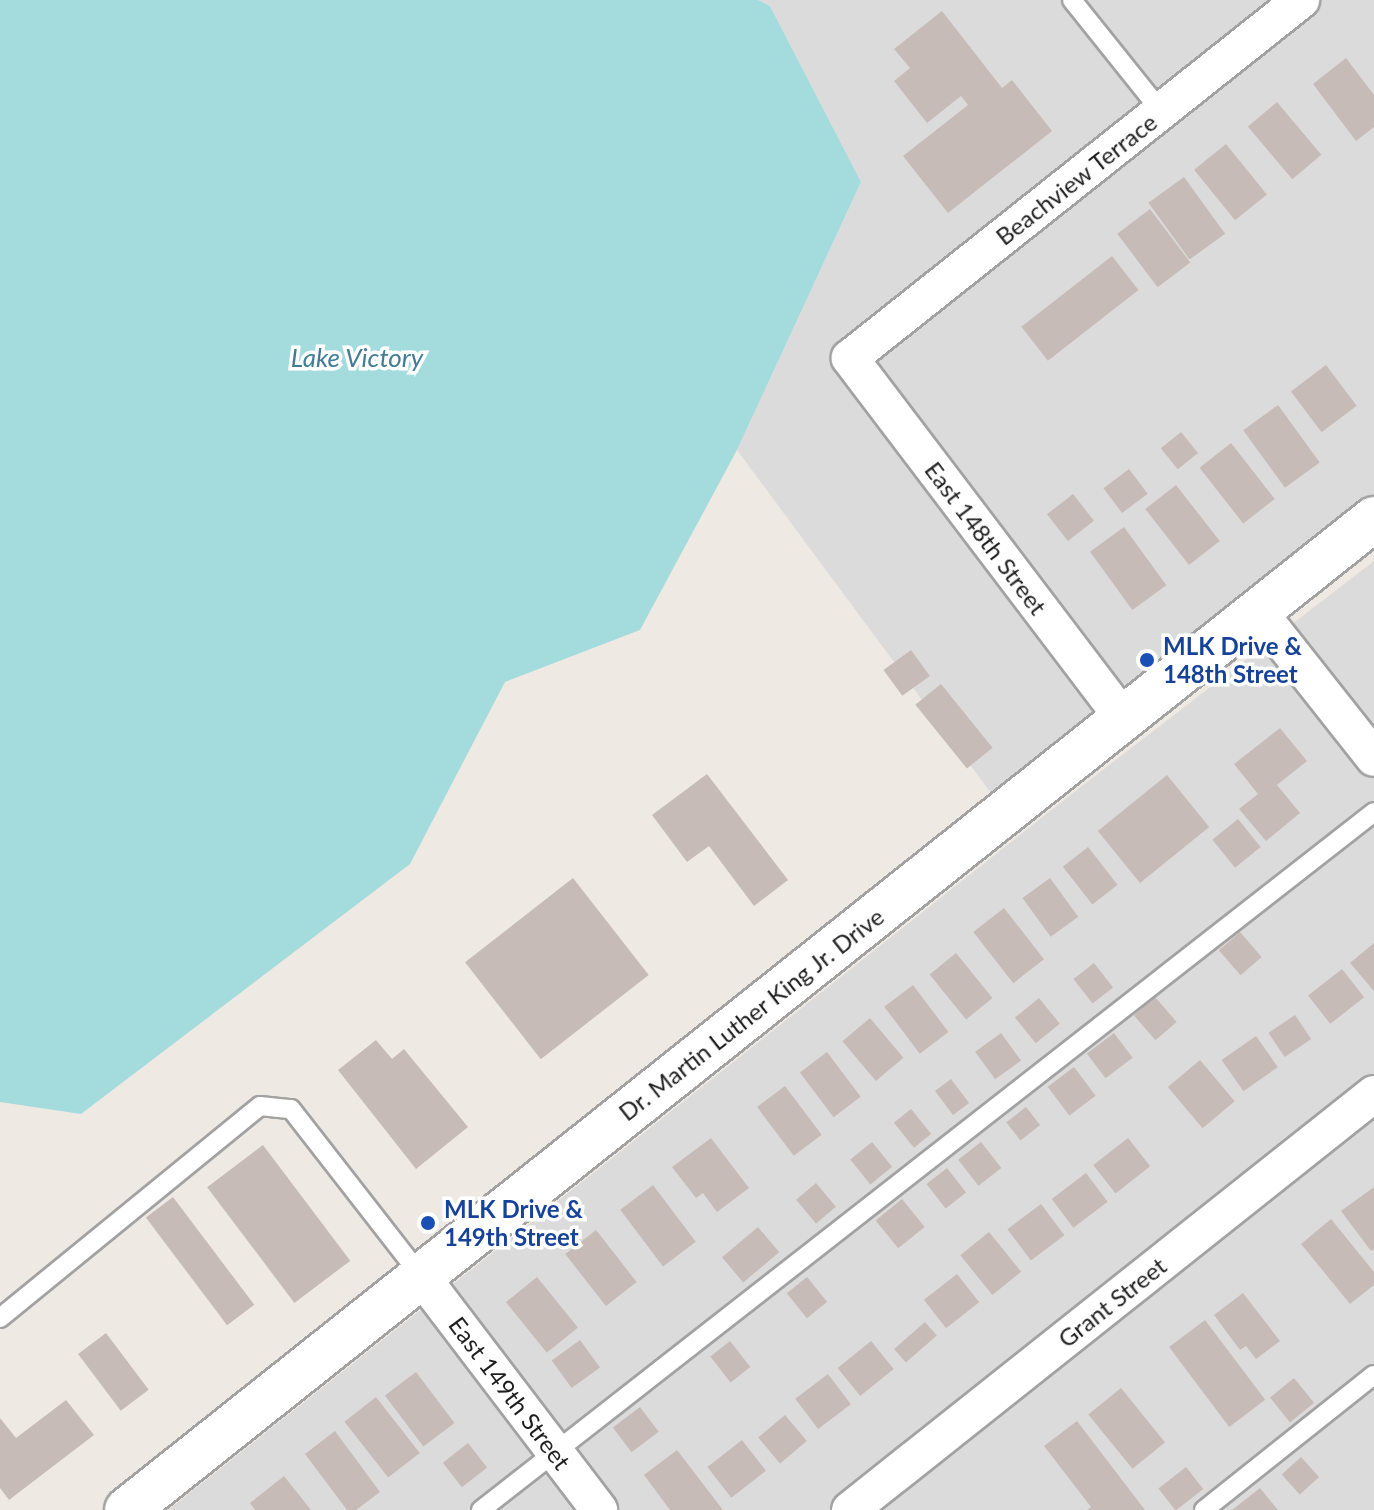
<!DOCTYPE html>
<html>
<head>
<meta charset="utf-8">
<style>
  body { margin:0 }
  #map { position:relative; width:1374px; height:1510px; overflow:hidden; background:#efe9e4; font-family:Lato,sans-serif }
  div>[style] { position:absolute }
  [style*='--x'] { left:calc(var(--x)*1px); top:calc(var(--y)*1px); width:calc(var(--w)*1px); rotate:calc(var(--a)*1deg) }
  .residential>* { inset:0; background:#dcdbdb }
  .water>* { inset:0; background:#a4dcdd }
  .building>* { inset:0; background:#c7bbb7; transform-origin:0 0 }
  .roads { filter:drop-shadow(2px 0 #a2a2a2) drop-shadow(-2px 0 #a2a2a2) drop-shadow(0 2px #a2a2a2) drop-shadow(0 -2px #a2a2a2) }
  .service>* { height:18px; margin:-9px; padding:0 9px; transform-origin:9px; border-radius:9px; background:#fff }
  .minor>* { height:36px; margin:-18px; padding:0 18px; transform-origin:18px; border-radius:18px; background:#fff }
  .tertiary>* { height:44px; margin:-22px; padding:0 22px; transform-origin:22px; border-radius:22px; background:#fff }
  .dots>* { width:22px; height:22px; translate:-50% -50%; box-sizing:border-box; border:4px solid #fff; border-radius:50% }
  span { translate:-50% -50%; white-space:nowrap; text-align:center; line-height:1.15; -webkit-text-stroke:7px #fff; paint-order:stroke }
  .street-label { font-size:24px; color:#1e1e1e }
  .transit-label { font-size:24px; color:#164399; font-weight:700 }
  .left { translate:0 -50%; text-align:left }
  .water-label { font-size:26px; color:#417d97; font-style:italic }
</style>
</head>
<body>
<div id="map">
  <div class="residential">
    <i style="clip-path:polygon(758px 0,1374px 0,1374px 519px,1005px 812px,737px 450px,861px 182px,770px 6px)"></i>
    <i style="clip-path:polygon(1374px 561px,1374px 1510px,168px 1510px,1078px 789px)"></i>
  </div>
  <div class="water">
    <i style="clip-path:polygon(0 0,758px 0,770px 6px,861px 182px,737px 450px,640px 630px,505px 682px,410px 864px,81px 1114px,0 1102px)"></i>
  </div>
  <div class="building">
    <i style="clip-path:polygon(942px 11px,1002px 88px,1012px 80px,1052px 131px,948px 213px,903px 156px,968px 105px,961px 96px,927px 123px,894px 81px,910px 68px,894px 49px)"></i>
    <i style="clip-path:polygon(1346px 58px,1374px 95px,1374px 127px,1356px 141px,1313px 84px)"></i>
    <i style="left:1277px;top:102px;width:69px;height:38px;rotate:50deg"></i>
    <i style="left:1226px;top:144px;width:65px;height:41px;rotate:51deg"></i>
    <i style="left:1184px;top:177px;width:70px;height:44px;rotate:54deg"></i>
    <i style="left:1150px;top:209px;width:67px;height:41px;rotate:53deg"></i>
    <i style="left:1112px;top:256px;width:43px;height:115px;rotate:52deg"></i>
    <i style="left:1326px;top:365px;width:51px;height:44px;rotate:53deg"></i>
    <i style="left:1278px;top:405px;width:71px;height:43px;rotate:54deg"></i>
    <i style="left:1181px;top:432px;width:27px;height:26px;rotate:51deg"></i>
    <i style="left:1231px;top:443px;width:71px;height:40px;rotate:52deg"></i>
    <i style="left:1129px;top:469px;width:31px;height:32px;rotate:53deg"></i>
    <i style="left:1176px;top:485px;width:71px;height:39px;rotate:52deg"></i>
    <i style="left:1073px;top:494px;width:34px;height:33px;rotate:52deg"></i>
    <i style="left:1124px;top:527px;width:72px;height:42px;rotate:54deg"></i>
    <i style="left:911px;top:650px;width:32px;height:34px;rotate:54deg"></i>
    <i style="left:941px;top:684px;width:82px;height:33px;rotate:51deg"></i>
    <i style="clip-path:polygon(1280px 728px,1307px 761px,1277px 785px,1300px 813px,1266px 841px,1239px 809px,1258px 794px,1234px 764px)"></i>
    <i style="clip-path:polygon(707px 774px,788px 880px,754px 906px,709px 846px,687px 862px,652px 815px)"></i>
    <i style="left:1167px;top:775px;width:67px;height:89px;rotate:51deg"></i>
    <i style="left:1238px;top:819px;width:36px;height:33px;rotate:51deg"></i>
    <i style="left:1088px;top:847px;width:48px;height:32px;rotate:52deg"></i>
    <i style="left:573px;top:878px;width:123px;height:137px;rotate:52deg"></i>
    <i style="left:1050px;top:878px;width:48px;height:34px;rotate:54deg"></i>
    <i style="left:1004px;top:908px;width:65px;height:39px;rotate:52deg"></i>
    <i style="left:1240px;top:932px;width:33px;height:28px;rotate:49deg"></i>
    <i style="clip-path:polygon(1374px 943px,1374px 991px,1350px 963px)"></i>
    <i style="left:956px;top:953px;width:58px;height:34px;rotate:51deg"></i>
    <i style="left:1094px;top:963px;width:31px;height:26px;rotate:52deg"></i>
    <i style="left:1342px;top:969px;width:36px;height:43px;rotate:52deg"></i>
    <i style="left:913px;top:985px;width:59px;height:36px;rotate:53deg"></i>
    <i style="left:1155px;top:997px;width:33px;height:28px;rotate:49deg"></i>
    <i style="left:1039px;top:998px;width:33px;height:31px;rotate:51deg"></i>
    <i style="left:1295px;top:1015px;width:29px;height:32px;rotate:56deg"></i>
    <i style="left:870px;top:1018px;width:52px;height:36px;rotate:50deg"></i>
    <i style="left:1001px;top:1033px;width:34px;height:32px;rotate:54deg"></i>
    <i style="left:1114px;top:1033px;width:31px;height:34px;rotate:53deg"></i>
    <i style="left:1256px;top:1036px;width:38px;height:42px;rotate:55deg"></i>
    <i style="clip-path:polygon(376px 1040px,392px 1059px,404px 1049px,468px 1127px,416px 1169px,338px 1070px)"></i>
    <i style="left:827px;top:1052px;width:56px;height:34px;rotate:53deg"></i>
    <i style="left:1200px;top:1060px;width:54px;height:42px;rotate:50deg"></i>
    <i style="left:1074px;top:1067px;width:36px;height:33px;rotate:53deg"></i>
    <i style="left:951px;top:1079px;width:30px;height:20px;rotate:53deg"></i>
    <i style="left:785px;top:1086px;width:61px;height:35px;rotate:53deg"></i>
    <i style="left:1026px;top:1107px;width:23px;height:25px;rotate:52deg"></i>
    <i style="left:911px;top:1109px;width:32px;height:22px;rotate:51deg"></i>
    <i style="clip-path:polygon(711px 1138px,749px 1188px,717px 1212px,703px 1193px,696px 1198px,672px 1167px)"></i>
    <i style="left:1128px;top:1138px;width:36px;height:44px;rotate:52deg"></i>
    <i style="left:872px;top:1142px;width:32px;height:28px;rotate:51deg"></i>
    <i style="left:981px;top:1142px;width:33px;height:29px;rotate:52deg"></i>
    <i style="left:263px;top:1145px;width:145px;height:70px;rotate:53deg"></i>
    <i style="left:947px;top:1168px;width:31px;height:26px;rotate:52deg"></i>
    <i style="left:1086px;top:1173px;width:36px;height:43px;rotate:53deg"></i>
    <i style="left:816px;top:1183px;width:31px;height:26px;rotate:50deg"></i>
    <i style="left:653px;top:1185px;width:71px;height:41px;rotate:53deg"></i>
    <i style="clip-path:polygon(1374px 1187px,1374px 1249px,1371px 1251px,1341px 1211px)"></i>
    <i style="left:173px;top:1197px;width:135px;height:34px;rotate:53deg"></i>
    <i style="left:902px;top:1199px;width:36px;height:34px;rotate:51deg"></i>
    <i style="left:1041px;top:1204px;width:39px;height:42px;rotate:53deg"></i>
    <i style="clip-path:polygon(1331px 1219px,1374px 1272px,1374px 1285px,1350px 1304px,1301px 1244px)"></i>
    <i style="left:758px;top:1227px;width:33px;height:47px;rotate:50deg"></i>
    <i style="left:596px;top:1230px;width:66px;height:39px;rotate:52deg"></i>
    <i style="left:989px;top:1232px;width:51px;height:37px;rotate:51deg"></i>
    <i style="left:957px;top:1274px;width:36px;height:42px;rotate:52deg"></i>
    <i style="left:537px;top:1277px;width:65px;height:40px;rotate:51deg"></i>
    <i style="left:807px;top:1277px;width:32px;height:26px;rotate:51deg"></i>
    <i style="clip-path:polygon(1243px 1293px,1280px 1341px,1256px 1359px,1246px 1346px,1240px 1350px,1214px 1315px)"></i>
    <i style="left:1205px;top:1320px;width:100px;height:45px;rotate:53deg"></i>
    <i style="left:925px;top:1322px;width:18px;height:41px;rotate:49deg"></i>
    <i style="left:106px;top:1333px;width:71px;height:35px;rotate:53deg"></i>
    <i style="left:580px;top:1340px;width:34px;height:35px;rotate:54deg"></i>
    <i style="left:730px;top:1341px;width:33px;height:25px;rotate:52deg"></i>
    <i style="left:871px;top:1341px;width:36px;height:43px;rotate:51deg"></i>
    <i style="left:416px;top:1372px;width:64px;height:39px;rotate:53deg"></i>
    <i style="left:828px;top:1374px;width:38px;height:41px;rotate:53deg"></i>
    <i style="left:1294px;top:1378px;width:32px;height:31px;rotate:51deg"></i>
    <i style="left:1121px;top:1388px;width:70px;height:42px;rotate:51deg"></i>
    <i style="left:376px;top:1397px;width:71px;height:40px;rotate:52deg"></i>
    <i style="clip-path:polygon(66px 1400px,94px 1435px,9px 1500px,0 1488px,0 1418px,16px 1438px)"></i>
    <i style="left:640px;top:1407px;width:31px;height:34px;rotate:53deg"></i>
    <i style="left:785px;top:1415px;width:34px;height:35px;rotate:50deg"></i>
    <i style="clip-path:polygon(1077px 1421px,1145px 1510px,1087px 1510px,1091px 1507px,1044px 1446px)"></i>
    <i style="clip-path:polygon(335px 1431px,380px 1492px,356px 1510px,347px 1510px,305px 1454px)"></i>
    <i style="left:742px;top:1440px;width:39px;height:44px;rotate:52deg"></i>
    <i style="left:468px;top:1443px;width:31px;height:32px;rotate:52deg"></i>
    <i style="clip-path:polygon(677px 1450px,723px 1510px,670px 1510px,644px 1475px)"></i>
    <i style="left:1301px;top:1457px;width:27px;height:26px;rotate:48deg"></i>
    <i style="left:1186px;top:1467px;width:28px;height:35px;rotate:52deg"></i>
    <i style="clip-path:polygon(284px 1476px,311px 1510px,255px 1510px,250px 1503px)"></i>
    <i style="clip-path:polygon(1260px 1488px,1278px 1510px,1232px 1510px)"></i>
  </div>
  <div class="roads">
    <div class="service">
      <i style="--x:1072;--y:0;--w:142;--a:51.3"></i>
      <i style="--x:0;--y:1318;--w:335;--a:-39.2"></i>
      <i style="--x:260;--y:1106;--w:31;--a:6"></i>
      <i style="--x:291;--y:1109;--w:212;--a:52.1"></i>
      <i style="--x:481;--y:1510;--w:1133;--a:-38.01"></i>
      <i style="--x:1204;--y:1510;--w:217;--a:-38.5"></i>
    </div>
    <div class="minor">
      <i style="--x:1258;--y:611;--w:187;--a:51.7"></i>
      <i style="--x:1123;--y:718;--w:452;--a:-127.2"></i>
      <i style="--x:850;--y:358;--w:576;--a:-38.44"></i>
      <i style="--x:421;--y:1276;--w:294;--a:52.7"></i>
      <i style="--x:850;--y:1510;--w:669;--a:-38.45"></i>
    </div>
    <div class="tertiary">
      <i style="--x:127;--y:1510;--w:1593;--a:-38.47"></i>
    </div>
  </div>
  <div class="dots">
    <i style="left:1147px;top:660px;background:#1a4fb4"></i>
    <i style="left:428px;top:1223px;background:#1a4fb4"></i>
  </div>
  <div class="street-label">
    <span style="left:1076px;top:179px;rotate:-38deg">Beachview Terrace</span>
    <span style="left:986px;top:538px;rotate:53deg">East 148th Street</span>
    <span style="left:751px;top:1014px;rotate:-38deg">Dr. Martin Luther King Jr. Drive</span>
    <span style="left:1112px;top:1302px;rotate:-38deg">Grant Street</span>
    <span style="left:510px;top:1393px;rotate:53deg">East 149th Street</span>
  </div>
  <div class="transit-label">
    <span class="left" style="left:1163px;top:660px">MLK Drive &amp;<br>148th Street</span>
    <span class="left" style="left:444px;top:1223px">MLK Drive &amp;<br>149th Street</span>
  </div>
  <div class="water-label">
    <span style="left:357px;top:358px">Lake Victory</span>
  </div>
</div>
</body>
</html>
